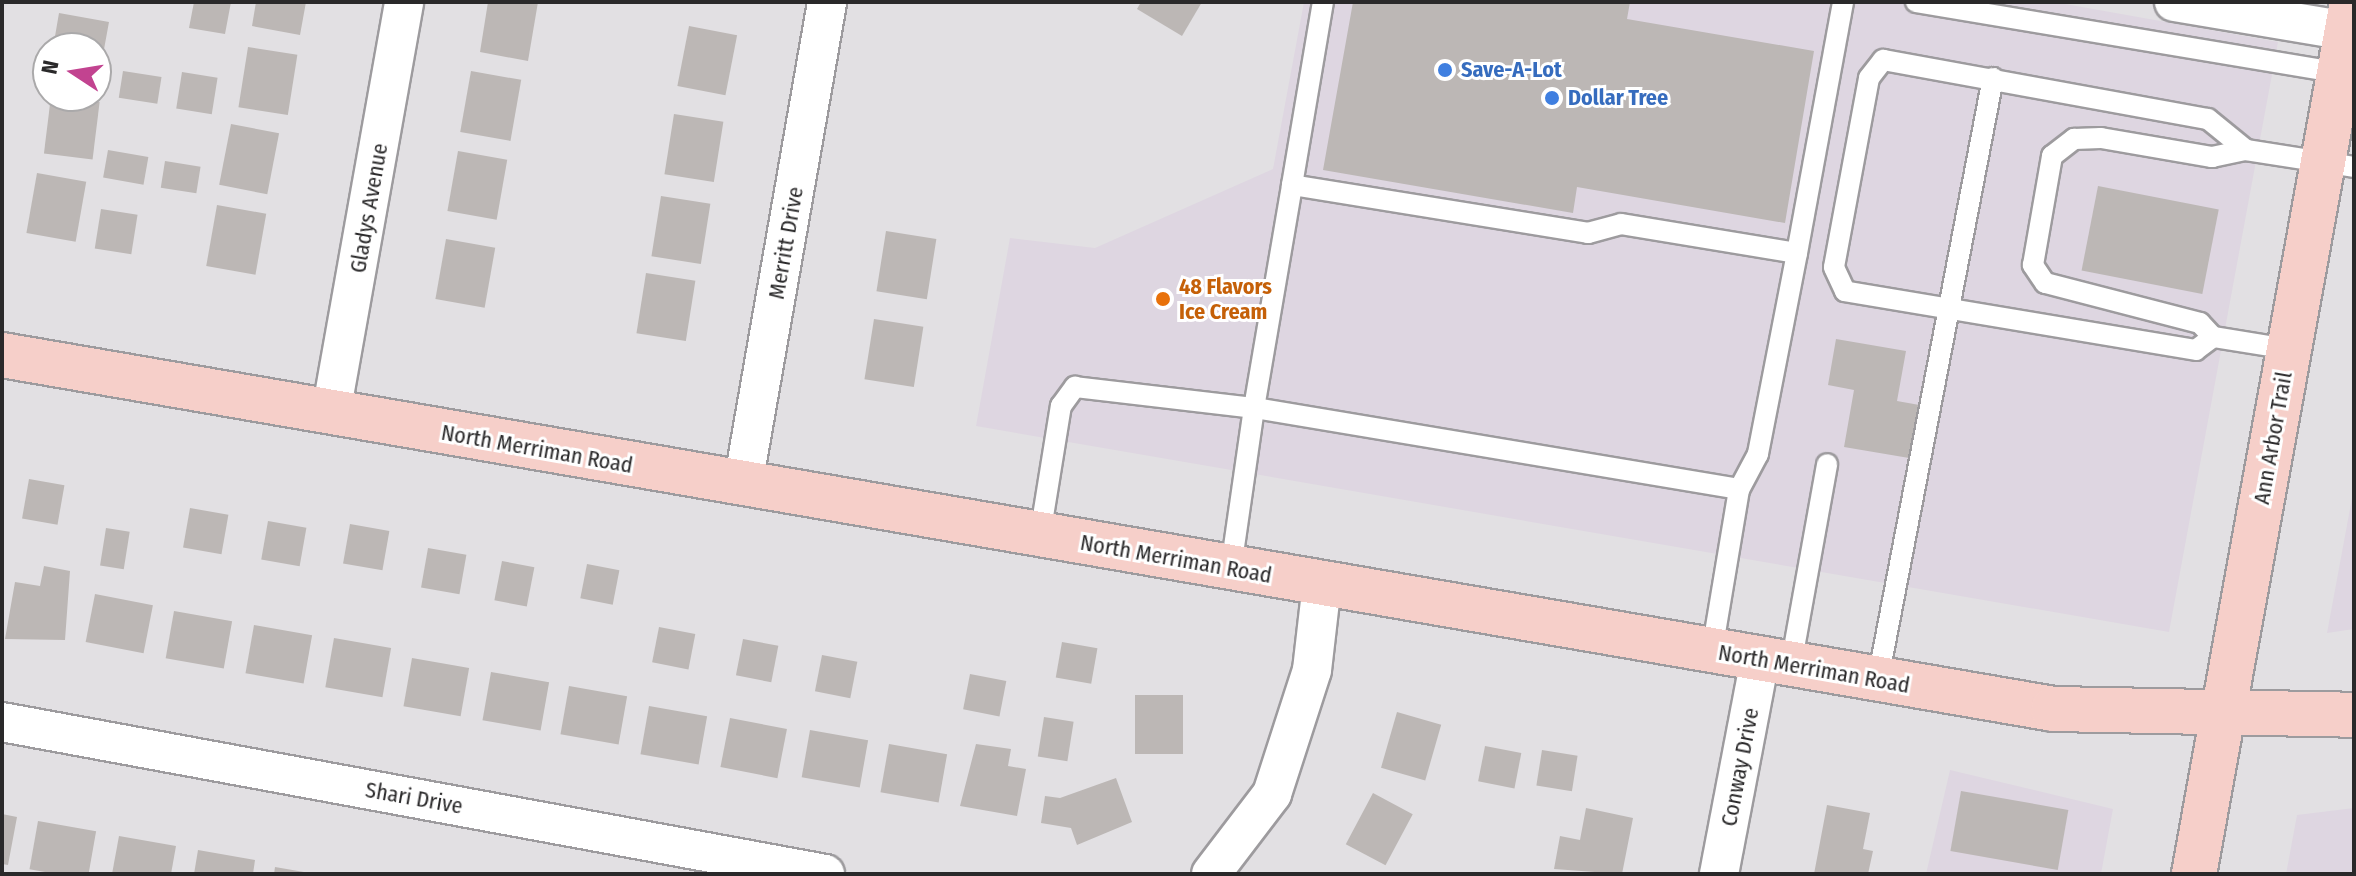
<!DOCTYPE html>
<html>
<head>
<meta charset="utf-8">
<style>
  body { margin:0 }
  #map { position:relative; width:2356px; height:876px; overflow:hidden; background:#e2e0e3; font-family:"Fira Sans Condensed",sans-serif }
  div>[style] { position:absolute }
  [style*='--x'] { left:calc(var(--x)*1px); top:calc(var(--y)*1px); width:calc(var(--w)*1px); rotate:calc(var(--a)*1deg) }
  .built>* { inset:0; background:#ded6e1 }
  .building>* { inset:0; background:#bcb7b5; transform-origin:0 0 }
  .roads { filter:drop-shadow(2px 0 #9d9b9e) drop-shadow(-2px 0 #9d9b9e) drop-shadow(0 2px #9d9b9e) drop-shadow(0 -2px #9d9b9e) }
  .lane>* { height:20px; margin:-10px; padding:0 10px; transform-origin:10px; border-radius:10px; background:#fff }
  .street>* { height:38px; margin:-19px; padding:0 19px; transform-origin:19px; border-radius:19px; background:#fff }
  .secondary>* { height:44px; margin:-22px; padding:0 22px; transform-origin:22px; border-radius:22px; background:#f6cfc9 }
  .dots>* { width:22px; height:22px; translate:-50% -50%; box-sizing:border-box; border:4px solid #fff; border-radius:50% }
  span { translate:-50% -50%; white-space:nowrap; text-align:center; line-height:1.15; -webkit-text-stroke:6px #fff; paint-order:stroke }
  .shop-label { font-size:22px; color:#366cbe; font-weight:700 }
  .left { translate:0 -50%; text-align:left }
  .street-label { font-size:22px; color:#2a292a }
  .food-label { font-size:22px; color:#c56008; font-weight:700 }
  .frame { position:absolute; inset:0; border:4px solid #2a292a; pointer-events:none }
  .north { position:absolute; left:32px; top:32px; width:80px; height:80px; box-sizing:border-box; background:#fff; border:2px solid #aaa9aa; border-radius:50%; rotate:282deg; font-size:22px; font-weight:700; line-height:32px; text-align:center; color:#2a292a }
  .north::after { content:''; display:block; margin:auto; width:28px; height:36px; background:#c24390; clip-path:polygon(50% 0,100% 100%,50% 72%,0 100%) }
</style>
</head>
<body>
<div id="map">
  <div class="built">
    <i style="clip-path:polygon(1304px 2px,2054px 2px,2278px 42px,2169px 632px,976px 426px,1010px 238px,1095px 248px,1273px 169px)"></i>
    <i style="clip-path:polygon(2354px 487px,2354px 629px,2327px 633px)"></i>
    <i style="clip-path:polygon(1950px 770px,2113px 809px,2101px 874px,1926px 874px)"></i>
    <i style="clip-path:polygon(2354px 808px,2354px 874px,2286px 874px,2297px 815px)"></i>
  </div>
  <div class="building">
    <i style="clip-path:polygon(194px 2px,231px 2px,225px 34px,189px 28px)"></i>
    <i style="clip-path:polygon(256px 2px,306px 2px,300px 35px,252px 26px)"></i>
    <i style="clip-path:polygon(488px 2px,538px 2px,528px 61px,480px 52px)"></i>
    <i style="clip-path:polygon(1141px 2px,1202px 2px,1182px 36px,1137px 9px)"></i>
    <i style="clip-path:polygon(1353px 2px,1630px 2px,1627px 19px,1814px 51px,1785px 223px,1577px 187px,1573px 213px,1323px 170px)"></i>
    <i style="clip-path:polygon(59px 13px,109px 22px,98px 82px,96px 48px,53px 48px)"></i>
    <i style="left:689px;top:26px;width:49px;height:61px;rotate:11deg"></i>
    <i style="left:248px;top:47px;width:50px;height:61px;rotate:9deg"></i>
    <i style="left:123px;top:71px;width:39px;height:27px;rotate:9deg"></i>
    <i style="left:471px;top:71px;width:51px;height:62px;rotate:10deg"></i>
    <i style="left:182px;top:72px;width:36px;height:37px;rotate:9deg"></i>
    <i style="left:51px;top:96px;width:49px;height:58px;rotate:7deg"></i>
    <i style="left:674px;top:114px;width:50px;height:61px;rotate:9deg"></i>
    <i style="left:231px;top:124px;width:49px;height:62px;rotate:11deg"></i>
    <i style="left:108px;top:150px;width:41px;height:28px;rotate:10deg"></i>
    <i style="left:458px;top:151px;width:50px;height:61px;rotate:10deg"></i>
    <i style="left:165px;top:161px;width:36px;height:27px;rotate:9deg"></i>
    <i style="left:37px;top:173px;width:50px;height:61px;rotate:10deg"></i>
    <i style="left:2098px;top:186px;width:123px;height:86px;rotate:11deg"></i>
    <i style="left:661px;top:196px;width:50px;height:61px;rotate:9deg"></i>
    <i style="left:217px;top:205px;width:50px;height:62px;rotate:10deg"></i>
    <i style="left:101px;top:209px;width:37px;height:40px;rotate:9deg"></i>
    <i style="left:886px;top:231px;width:51px;height:61px;rotate:9deg"></i>
    <i style="left:446px;top:239px;width:50px;height:61px;rotate:10deg"></i>
    <i style="left:646px;top:273px;width:50px;height:61px;rotate:9deg"></i>
    <i style="left:874px;top:319px;width:50px;height:61px;rotate:9deg"></i>
    <i style="clip-path:polygon(1836px 339px,1906px 351px,1897px 401px,1925px 406px,1915px 459px,1844px 447px,1854px 390px,1828px 385px)"></i>
    <i style="left:29px;top:479px;width:36px;height:40px;rotate:10deg"></i>
    <i style="left:190px;top:508px;width:39px;height:40px;rotate:10deg"></i>
    <i style="left:268px;top:521px;width:39px;height:39px;rotate:10deg"></i>
    <i style="left:350px;top:524px;width:40px;height:40px;rotate:10deg"></i>
    <i style="left:106px;top:528px;width:24px;height:38px;rotate:9deg"></i>
    <i style="left:428px;top:548px;width:39px;height:40px;rotate:10deg"></i>
    <i style="left:502px;top:561px;width:33px;height:40px;rotate:11deg"></i>
    <i style="left:587px;top:564px;width:33px;height:35px;rotate:11deg"></i>
    <i style="clip-path:polygon(44px 566px,70px 571px,65px 640px,5px 639px,15px 582px,40px 586px)"></i>
    <i style="left:95px;top:594px;width:59px;height:49px;rotate:11deg"></i>
    <i style="left:174px;top:611px;width:59px;height:48px;rotate:10deg"></i>
    <i style="left:254px;top:625px;width:59px;height:49px;rotate:10deg"></i>
    <i style="left:659px;top:627px;width:37px;height:36px;rotate:11deg"></i>
    <i style="left:334px;top:638px;width:58px;height:50px;rotate:10deg"></i>
    <i style="left:743px;top:639px;width:36px;height:37px;rotate:11deg"></i>
    <i style="left:1062px;top:642px;width:36px;height:36px;rotate:10deg"></i>
    <i style="left:822px;top:655px;width:36px;height:37px;rotate:11deg"></i>
    <i style="left:412px;top:658px;width:58px;height:49px;rotate:10deg"></i>
    <i style="left:491px;top:672px;width:59px;height:49px;rotate:10deg"></i>
    <i style="left:970px;top:674px;width:37px;height:36px;rotate:11deg"></i>
    <i style="left:569px;top:686px;width:59px;height:49px;rotate:10deg"></i>
    <i style="left:1183px;top:695px;width:59px;height:48px;rotate:90deg"></i>
    <i style="left:649px;top:706px;width:59px;height:49px;rotate:10deg"></i>
    <i style="left:1397px;top:712px;width:46px;height:58px;rotate:16deg"></i>
    <i style="left:1044px;top:717px;width:30px;height:40px;rotate:9deg"></i>
    <i style="left:730px;top:718px;width:58px;height:50px;rotate:11deg"></i>
    <i style="left:810px;top:730px;width:59px;height:48px;rotate:10deg"></i>
    <i style="left:889px;top:744px;width:59px;height:49px;rotate:10deg"></i>
    <i style="clip-path:polygon(976px 744px,1011px 749px,1008px 766px,1026px 769px,1017px 816px,960px 806px)"></i>
    <i style="left:1485px;top:746px;width:37px;height:36px;rotate:11deg"></i>
    <i style="left:1542px;top:750px;width:36px;height:36px;rotate:9deg"></i>
    <i style="clip-path:polygon(1116px 778px,1132px 822px,1077px 845px,1071px 828px,1041px 823px,1045px 796px,1060px 798px)"></i>
    <i style="left:1961px;top:791px;width:109px;height:61px;rotate:10deg"></i>
    <i style="left:1373px;top:793px;width:45px;height:58px;rotate:28deg"></i>
    <i style="clip-path:polygon(1827px 805px,1870px 813px,1863px 849px,1873px 851px,1868px 874px,1814px 874px)"></i>
    <i style="clip-path:polygon(1586px 808px,1633px 818px,1622px 874px,1554px 869px,1560px 836px,1580px 840px)"></i>
    <i style="clip-path:polygon(2px 814px,17px 817px,8px 865px,2px 864px)"></i>
    <i style="left:38px;top:821px;width:59px;height:49px;rotate:10deg"></i>
    <i style="clip-path:polygon(119px 836px,176px 846px,171px 874px,112px 874px)"></i>
    <i style="clip-path:polygon(198px 850px,255px 860px,253px 874px,194px 874px)"></i>
    <i style="clip-path:polygon(275px 867px,304px 872px,304px 874px,274px 874px)"></i>
  </div>
  <div class="roads">
    <div class="lane">
      <i style="--x:1916;--y:2;--w:429;--a:9.5"></i>
      <i style="--x:1292;--y:185;--w:186;--a:-80.4"></i>
      <i style="--x:1797;--y:253;--w:255;--a:-79.6"></i>
      <i style="--x:2213;--y:337;--w:21;--a:143"></i>
      <i style="--x:2196;--y:350;--w:356;--a:-170.5"></i>
      <i style="--x:1845;--y:291;--w:26;--a:-115"></i>
      <i style="--x:1834;--y:267;--w:192;--a:-79.5"></i>
      <i style="--x:1869;--y:78;--w:23;--a:-52"></i>
      <i style="--x:1883;--y:60;--w:330;--a:10.3"></i>
      <i style="--x:2208;--y:119;--w:49;--a:39.2"></i>
      <i style="--x:2288;--y:349;--w:76;--a:-170.9"></i>
      <i style="--x:2213;--y:337;--w:19;--a:-133"></i>
      <i style="--x:2200;--y:323;--w:160;--a:-165.5"></i>
      <i style="--x:2045;--y:283;--w:22;--a:-124"></i>
      <i style="--x:2033;--y:265;--w:111;--a:-80.1"></i>
      <i style="--x:2052;--y:156;--w:28;--a:-38"></i>
      <i style="--x:2074;--y:139;--w:27;--a:-2"></i>
      <i style="--x:2101;--y:138;--w:113;--a:9.7"></i>
      <i style="--x:2212;--y:157;--w:35;--a:-12"></i>
      <i style="--x:2246;--y:150;--w:109;--a:8.9"></i>
      <i style="--x:1040;--y:535;--w:131;--a:-80.8"></i>
      <i style="--x:1061;--y:406;--w:24;--a:-54"></i>
      <i style="--x:1075;--y:387;--w:180;--a:6.7"></i>
      <i style="--x:1254;--y:408;--w:162;--a:98.2"></i>
      <i style="--x:1712;--y:651;--w:164;--a:-80.5"></i>
      <i style="--x:1739;--y:489;--w:492;--a:-170.5"></i>
      <i style="--x:1254;--y:408;--w:226;--a:-80.3"></i>
      <i style="--x:1292;--y:185;--w:300;--a:9.2"></i>
      <i style="--x:1588;--y:233;--w:34;--a:-15"></i>
      <i style="--x:1621;--y:224;--w:178;--a:9.4"></i>
      <i style="--x:1797;--y:253;--w:205;--a:101"></i>
      <i style="--x:1758;--y:454;--w:40;--a:118"></i>
      <i style="--x:1791;--y:665;--w:204;--a:-79.8"></i>
      <i style="--x:1878;--y:679;--w:612;--a:-79.17"></i>
    </div>
    <div class="street">
      <i style="--x:2174;--y:2;--w:175;--a:9.5"></i>
      <i style="--x:331;--y:413;--w:417;--a:-79.9"></i>
      <i style="--x:743;--y:484;--w:489;--a:-80.1"></i>
      <i style="--x:2;--y:722;--w:837;--a:10.46"></i>
      <i style="--x:1211;--y:874;--w:101;--a:-52.7"></i>
      <i style="--x:1272;--y:794;--w:130;--a:-72.1"></i>
      <i style="--x:1312;--y:670;--w:87;--a:-83.4"></i>
      <i style="--x:1719;--y:874;--w:218;--a:-79.2"></i>
    </div>
    <div class="secondary">
      <i style="--x:2;--y:355;--w:2081;--a:9.79"></i>
      <i style="--x:2053;--y:709;--w:301;--a:1.1"></i>
      <i style="--x:2194;--y:874;--w:886;--a:-79.73"></i>
    </div>
  </div>
  <div class="dots">
    <i style="left:1445px;top:70px;background:#3f7fe0"></i>
    <i style="left:1552px;top:98px;background:#3f7fe0"></i>
    <i style="left:1163px;top:299px;background:#e8710a"></i>
  </div>
  <div class="shop-label">
    <span class="left" style="left:1461px;top:70px">Save-A-Lot</span>
    <span class="left" style="left:1568px;top:98px">Dollar Tree</span>
  </div>
  <div class="street-label">
    <span style="left:369px;top:208px;rotate:-80deg">Gladys Avenue</span>
    <span style="left:786px;top:243px;rotate:-80deg">Merritt Drive</span>
    <span style="left:2273px;top:438px;rotate:-80deg">Ann Arbor Trail</span>
    <span style="left:537px;top:449px;rotate:10deg">North Merriman Road</span>
    <span style="left:1176px;top:559px;rotate:10deg">North Merriman Road</span>
    <span style="left:1814px;top:669px;rotate:10deg">North Merriman Road</span>
    <span style="left:1740px;top:767px;rotate:-79deg">Conway Drive</span>
    <span style="left:414px;top:798px;rotate:10deg">Shari Drive</span>
  </div>
  <div class="food-label">
    <span class="left" style="left:1179px;top:299px">48 Flavors<br>Ice Cream</span>
  </div>
  <div class="frame"></div>
  <div class="north">N</div>
</div>
</body>
</html>
